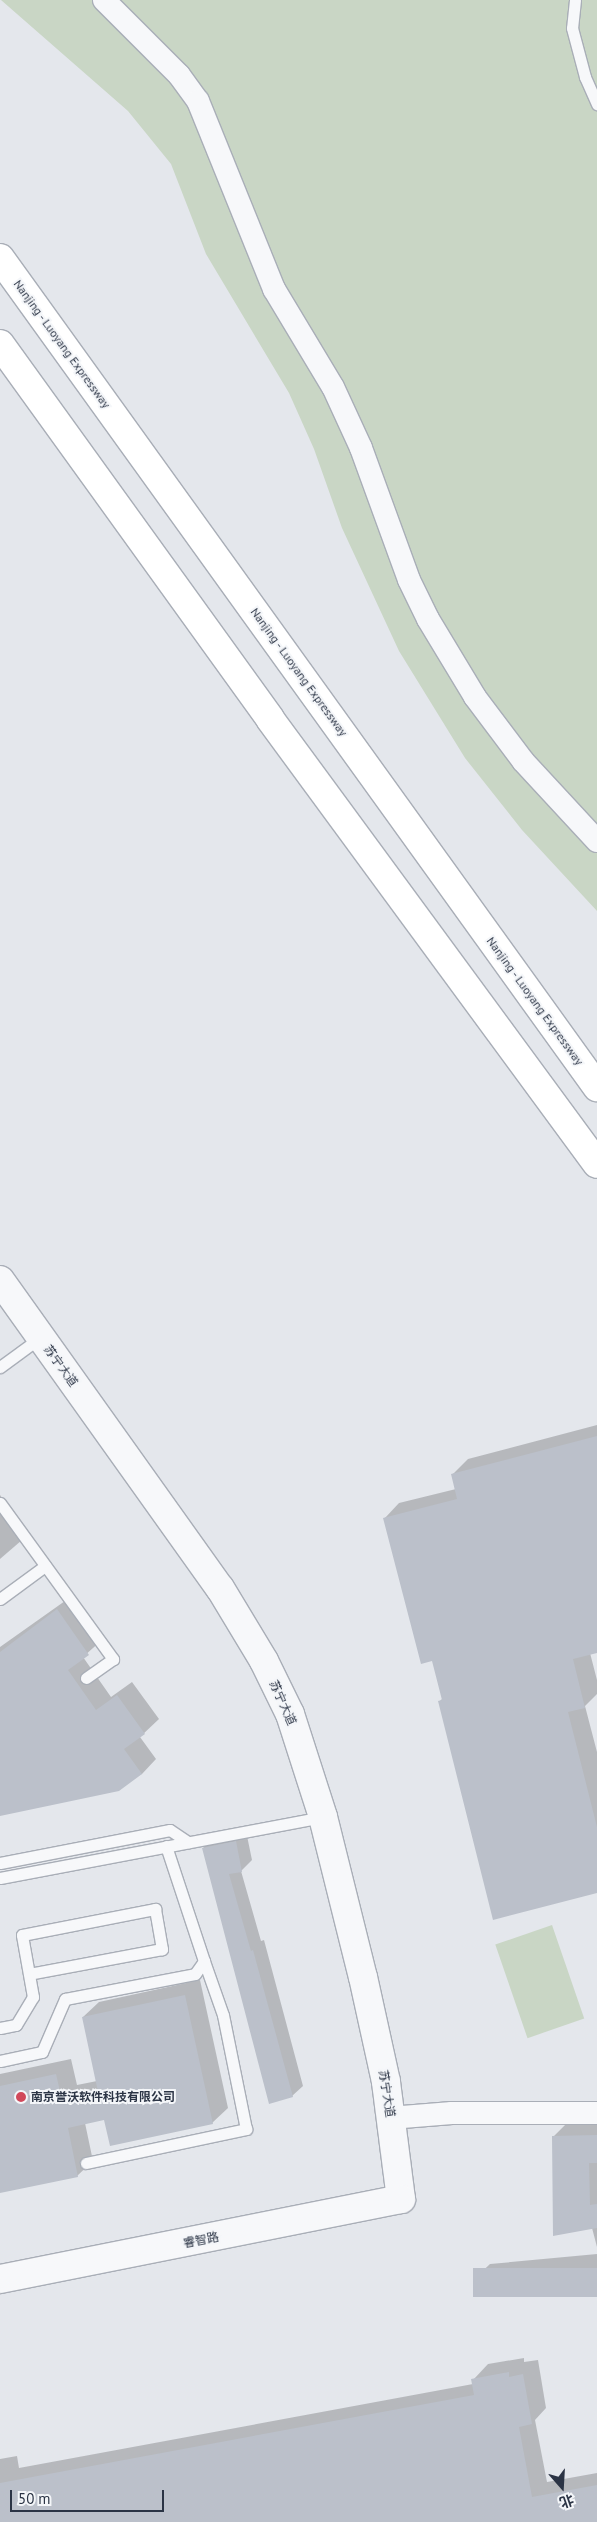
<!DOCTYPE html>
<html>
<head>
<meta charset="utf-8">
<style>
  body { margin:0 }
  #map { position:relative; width:597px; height:2522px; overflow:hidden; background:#e4e7ec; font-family:"PT Sans","Noto Sans SC",sans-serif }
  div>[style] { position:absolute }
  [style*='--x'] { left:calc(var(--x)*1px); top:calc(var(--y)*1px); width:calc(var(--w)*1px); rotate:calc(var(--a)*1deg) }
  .green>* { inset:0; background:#c9d6c5; transform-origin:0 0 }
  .shadow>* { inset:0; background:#0003 }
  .building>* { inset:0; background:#bbc0ca; transform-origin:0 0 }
  .roads { filter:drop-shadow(1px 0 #a9aeb7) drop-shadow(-1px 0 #a9aeb7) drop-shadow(0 1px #a9aeb7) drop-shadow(0 -1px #a9aeb7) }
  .service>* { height:11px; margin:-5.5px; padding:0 5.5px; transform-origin:5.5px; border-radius:5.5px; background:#f7f8fa }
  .minor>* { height:22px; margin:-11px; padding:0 11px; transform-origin:11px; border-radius:11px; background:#f7f8fa }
  .tertiary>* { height:28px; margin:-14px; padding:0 14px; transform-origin:14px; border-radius:14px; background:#f7f8fa }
  .motorway>* { height:28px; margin:-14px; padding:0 14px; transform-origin:14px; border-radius:14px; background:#fff }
  .dots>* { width:14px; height:14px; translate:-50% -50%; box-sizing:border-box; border:2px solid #f4f6f9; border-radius:50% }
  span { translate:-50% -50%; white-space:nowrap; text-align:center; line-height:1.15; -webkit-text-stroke:4px #f4f6f9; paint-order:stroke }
  .street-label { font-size:12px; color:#2b3445 }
  .poi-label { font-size:12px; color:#2b3445; font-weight:700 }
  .left { translate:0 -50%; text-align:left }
  .north { position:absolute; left:537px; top:2462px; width:50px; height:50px; -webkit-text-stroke:4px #f4f6f9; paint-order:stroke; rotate:161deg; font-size:14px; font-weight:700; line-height:20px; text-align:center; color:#2b3445 }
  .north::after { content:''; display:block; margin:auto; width:18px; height:22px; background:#2b3445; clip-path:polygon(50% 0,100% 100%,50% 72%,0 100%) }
  .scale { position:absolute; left:10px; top:2490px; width:154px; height:22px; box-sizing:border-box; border:2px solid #2b3445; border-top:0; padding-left:6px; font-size:15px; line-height:18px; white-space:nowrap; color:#2b3445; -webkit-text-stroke:4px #f4f6f9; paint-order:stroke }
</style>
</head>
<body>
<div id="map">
  <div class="green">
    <i style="clip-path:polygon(1px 0,597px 0,597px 911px,522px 830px,465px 758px,399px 651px,342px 528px,314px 449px,289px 393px,206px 254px,171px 164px,128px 111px)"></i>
    <i style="left:552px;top:1925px;width:99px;height:60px;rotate:71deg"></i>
  </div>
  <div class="shadow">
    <i style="clip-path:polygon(597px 1425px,597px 1641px,589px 1649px,597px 1680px,597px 1694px,585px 1706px,597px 1752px,597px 1892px,439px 1702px,443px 1698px,433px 1659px,384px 1519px,399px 1503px,456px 1489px,452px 1475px,468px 1459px)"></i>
    <i style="clip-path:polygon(0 1495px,29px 1534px,0 1559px)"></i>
    <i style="clip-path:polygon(72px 1596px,103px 1639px,83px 1657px,111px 1697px,132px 1682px,159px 1719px,140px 1737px,156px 1759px,142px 1774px,0 1815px,0 1647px)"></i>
    <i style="clip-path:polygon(246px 1831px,252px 1860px,241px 1871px,261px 1941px,264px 1940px,303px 2086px,292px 2096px,203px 1848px,213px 1838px)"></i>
    <i style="clip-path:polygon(200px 1980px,228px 2108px,212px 2123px,105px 2118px,85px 2123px,93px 2161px,77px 2176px,0 2192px,0 2074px,71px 2059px,77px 2085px,97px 2081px,83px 2017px,99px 2002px)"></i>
    <i style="clip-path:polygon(569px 2121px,597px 2121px,597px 2247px,592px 2228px,554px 2136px)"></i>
    <i style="clip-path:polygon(597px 2254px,597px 2296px,474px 2279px,490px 2264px)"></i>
    <i style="clip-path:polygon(524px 2358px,524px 2362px,538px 2360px,546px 2408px,535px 2420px,547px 2482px,597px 2473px,597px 2522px,0 2522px,0 2459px,17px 2456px,19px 2468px,473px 2384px,473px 2380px,488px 2364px)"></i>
  </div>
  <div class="building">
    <i style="clip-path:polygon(597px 1436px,597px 1653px,573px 1659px,585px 1708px,568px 1712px,597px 1827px,597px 1893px,493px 1920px,438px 1701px,442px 1700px,432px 1661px,421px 1664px,383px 1518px,457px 1499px,451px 1474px)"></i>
    <i style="clip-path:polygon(57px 1609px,89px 1655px,68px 1670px,96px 1710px,117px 1695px,145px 1734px,124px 1749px,142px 1774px,119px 1791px,0 1816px,0 1652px)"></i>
    <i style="clip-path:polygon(236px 1841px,242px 1872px,229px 1874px,251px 1951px,253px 1950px,293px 2097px,269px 2104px,202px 1848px)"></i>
    <i style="clip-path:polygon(185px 1995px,213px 2124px,110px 2146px,104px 2120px,68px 2128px,78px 2177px,0 2193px,0 2086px,56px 2074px,62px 2100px,98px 2092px,82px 2017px)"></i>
    <i style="clip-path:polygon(597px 2135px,597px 2163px,589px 2163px,590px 2205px,597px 2204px,597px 2228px,553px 2236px,552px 2136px)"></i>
    <i style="left:597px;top:2268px;width:29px;height:124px;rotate:90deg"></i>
    <i style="clip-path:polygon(509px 2372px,509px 2377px,523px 2374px,532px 2424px,519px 2427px,532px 2497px,597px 2485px,597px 2522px,0 2522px,0 2483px,474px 2395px,471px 2379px)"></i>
  </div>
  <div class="roads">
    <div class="service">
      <i style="--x:575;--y:0;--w:28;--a:96"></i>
      <i style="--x:572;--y:28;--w:51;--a:75.1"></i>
      <i style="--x:585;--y:77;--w:30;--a:66"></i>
      <i style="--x:0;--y:1367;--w:51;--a:-36.2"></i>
      <i style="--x:0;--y:1503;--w:193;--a:54.1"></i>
      <i style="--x:113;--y:1659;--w:33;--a:145"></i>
      <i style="--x:0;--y:1599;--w:56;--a:-36.3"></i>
      <i style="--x:0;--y:1863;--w:173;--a:-11"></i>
      <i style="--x:170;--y:1830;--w:22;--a:34"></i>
      <i style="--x:0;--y:1878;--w:329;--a:-10.7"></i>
      <i style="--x:0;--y:2028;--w:16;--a:-11"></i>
      <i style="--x:16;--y:2025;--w:33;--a:-59"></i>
      <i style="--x:33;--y:1997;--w:63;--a:-100.1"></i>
      <i style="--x:22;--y:1935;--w:136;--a:-11.1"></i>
      <i style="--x:155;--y:1909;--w:41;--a:80.1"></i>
      <i style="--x:162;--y:1949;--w:135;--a:169.4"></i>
      <i style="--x:0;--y:2061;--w:43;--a:-12.1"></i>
      <i style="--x:42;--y:2052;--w:58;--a:-66.5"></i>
      <i style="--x:65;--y:1999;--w:132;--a:-10.9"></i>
      <i style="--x:195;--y:1974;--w:16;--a:-55"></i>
      <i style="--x:204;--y:1961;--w:121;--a:-108.3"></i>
      <i style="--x:86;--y:2163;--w:164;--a:-12"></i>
      <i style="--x:246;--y:2129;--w:116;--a:-101.4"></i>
      <i style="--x:223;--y:2015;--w:57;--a:-109.4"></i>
    </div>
    <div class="minor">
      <i style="--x:104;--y:0;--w:106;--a:45"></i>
      <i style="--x:179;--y:75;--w:32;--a:54"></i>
      <i style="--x:198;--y:101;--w:203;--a:68"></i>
      <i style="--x:274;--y:289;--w:114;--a:59"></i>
      <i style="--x:333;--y:387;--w:67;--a:65.3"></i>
      <i style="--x:361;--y:448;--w:140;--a:70"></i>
      <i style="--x:409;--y:580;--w:43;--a:64"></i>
      <i style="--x:428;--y:619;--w:91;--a:58.9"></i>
      <i style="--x:475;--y:697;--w:80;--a:53.1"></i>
      <i style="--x:523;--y:761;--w:109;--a:47.2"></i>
      <i style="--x:390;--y:2118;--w:62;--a:-4.6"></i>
      <i style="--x:452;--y:2113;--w:145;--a:0"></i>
    </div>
    <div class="tertiary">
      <i style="--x:0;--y:1280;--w:379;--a:54.5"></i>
      <i style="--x:220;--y:1588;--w:85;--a:58.9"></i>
      <i style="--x:264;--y:1661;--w:59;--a:63.9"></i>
      <i style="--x:290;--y:1714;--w:108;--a:72.2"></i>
      <i style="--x:323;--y:1817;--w:165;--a:76"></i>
      <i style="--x:363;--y:1977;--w:107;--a:77.6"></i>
      <i style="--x:386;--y:2082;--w:118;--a:82.7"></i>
      <i style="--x:401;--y:2199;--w:409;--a:168.7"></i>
    </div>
    <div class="motorway">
      <i style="--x:0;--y:258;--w:1022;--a:54.24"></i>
      <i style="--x:0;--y:344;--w:462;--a:54.2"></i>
      <i style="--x:270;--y:719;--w:552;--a:53.69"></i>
    </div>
  </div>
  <div class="dots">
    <i style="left:21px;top:2097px;background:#d1495b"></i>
  </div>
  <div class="street-label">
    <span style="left:62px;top:344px;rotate:54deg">Nanjing - Luoyang Expressway</span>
    <span style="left:299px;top:672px;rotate:54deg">Nanjing - Luoyang Expressway</span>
    <span style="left:535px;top:1001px;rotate:54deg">Nanjing - Luoyang Expressway</span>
    <span style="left:61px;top:1366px;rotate:54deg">苏宁大道</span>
    <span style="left:283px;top:1703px;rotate:66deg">苏宁大道</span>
    <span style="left:387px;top:2094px;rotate:81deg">苏宁大道</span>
    <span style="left:201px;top:2240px;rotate:-11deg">睿智路</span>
  </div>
  <div class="poi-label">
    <span class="left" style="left:31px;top:2097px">南京誉沃软件科技有限公司</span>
  </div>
  <div class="north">北</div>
  <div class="scale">50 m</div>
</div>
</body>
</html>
